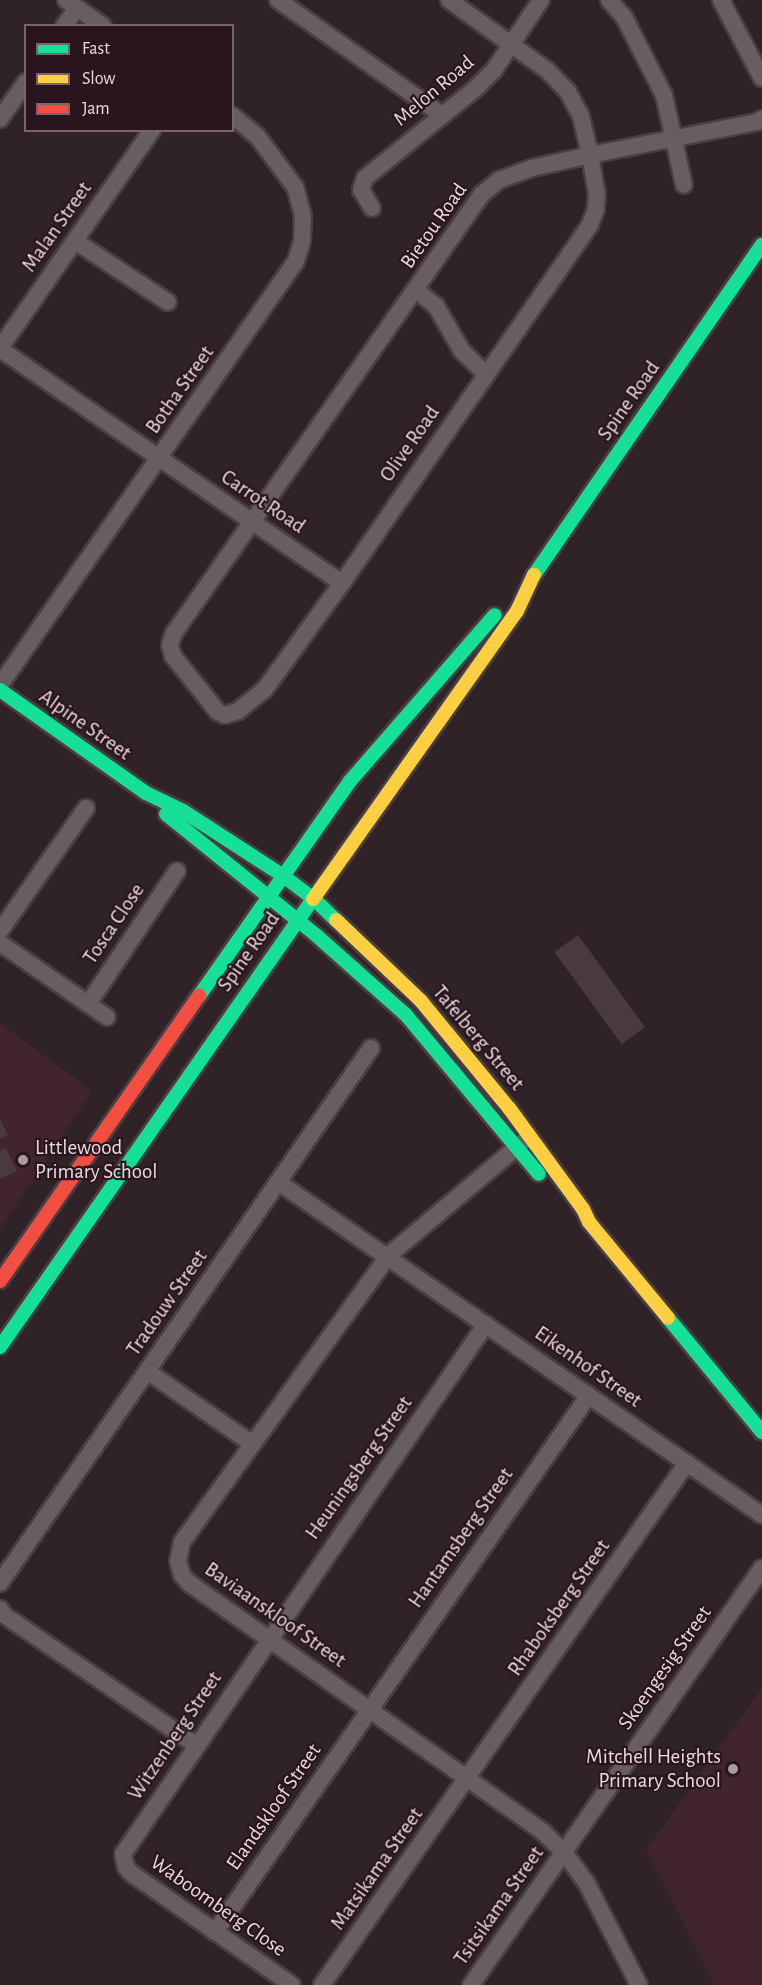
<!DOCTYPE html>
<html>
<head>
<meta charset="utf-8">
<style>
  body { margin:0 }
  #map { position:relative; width:762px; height:1985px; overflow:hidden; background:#302328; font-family:"Alegreya Sans",sans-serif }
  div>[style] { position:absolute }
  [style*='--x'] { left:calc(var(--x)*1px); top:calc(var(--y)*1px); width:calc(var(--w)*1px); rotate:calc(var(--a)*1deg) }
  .built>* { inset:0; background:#402430 }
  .building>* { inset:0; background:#4b3940; transform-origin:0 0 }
  .roads { filter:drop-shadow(2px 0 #493e42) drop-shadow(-2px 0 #493e42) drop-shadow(0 2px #493e42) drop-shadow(0 -2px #493e42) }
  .street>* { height:16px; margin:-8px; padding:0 8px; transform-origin:8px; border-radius:8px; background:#685e62 }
  .fast>* { height:14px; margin:-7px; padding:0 7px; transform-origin:7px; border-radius:7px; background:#16e098 }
  .slow>* { height:14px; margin:-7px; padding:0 7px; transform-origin:7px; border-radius:7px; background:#ffcf43 }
  .jam>* { height:14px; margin:-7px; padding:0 7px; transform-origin:7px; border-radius:7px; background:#f24e42 }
  .dots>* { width:16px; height:16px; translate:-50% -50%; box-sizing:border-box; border:3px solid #2a151e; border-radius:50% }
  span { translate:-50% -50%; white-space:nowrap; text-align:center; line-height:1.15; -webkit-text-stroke:4.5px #2a151e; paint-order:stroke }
  .street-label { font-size:21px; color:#eadae0 }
  .poi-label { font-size:21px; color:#eadae0 }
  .left { translate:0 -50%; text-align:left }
  .right { translate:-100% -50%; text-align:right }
  .legend { position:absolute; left:24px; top:24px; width:210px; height:108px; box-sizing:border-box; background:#2a151e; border:2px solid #77646c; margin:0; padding:8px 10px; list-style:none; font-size:18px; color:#eadae0 }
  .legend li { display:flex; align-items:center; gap:12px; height:30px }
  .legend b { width:30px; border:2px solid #77646c }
</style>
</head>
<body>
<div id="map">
  <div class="built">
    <i style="clip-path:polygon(0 1023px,92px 1091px,0 1229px)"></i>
    <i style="clip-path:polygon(762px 1688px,762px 1985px,715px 1985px,646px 1850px)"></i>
  </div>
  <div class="building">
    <i style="left:578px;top:935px;width:114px;height:29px;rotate:54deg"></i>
    <i style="clip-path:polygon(0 1119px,8px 1135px,0 1139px)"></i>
    <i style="clip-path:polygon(6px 1148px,17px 1171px,0 1179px,0 1151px)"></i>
  </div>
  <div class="roads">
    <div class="street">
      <i style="--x:66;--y:0;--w:45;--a:35.1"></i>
      <i style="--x:278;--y:0;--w:200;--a:35"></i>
      <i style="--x:449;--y:0;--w:122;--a:35.6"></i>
      <i style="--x:548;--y:71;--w:29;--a:46"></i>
      <i style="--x:568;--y:92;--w:27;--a:62"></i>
      <i style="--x:581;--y:116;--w:40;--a:77"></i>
      <i style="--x:590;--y:155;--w:39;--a:80"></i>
      <i style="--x:597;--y:193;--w:16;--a:94"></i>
      <i style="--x:596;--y:209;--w:17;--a:111"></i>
      <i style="--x:590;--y:225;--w:436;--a:124.7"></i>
      <i style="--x:342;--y:583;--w:131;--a:126"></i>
      <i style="--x:265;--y:689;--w:35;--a:141"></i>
      <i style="--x:238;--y:711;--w:14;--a:163"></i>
      <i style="--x:225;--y:715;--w:8;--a:-157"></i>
      <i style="--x:218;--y:712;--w:72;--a:-128.8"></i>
      <i style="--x:173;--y:656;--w:11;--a:-105"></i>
      <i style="--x:170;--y:645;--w:13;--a:-72"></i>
      <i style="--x:174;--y:633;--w:536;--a:-54.95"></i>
      <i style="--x:482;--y:194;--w:22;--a:-39"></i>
      <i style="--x:499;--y:180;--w:35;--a:-20"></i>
      <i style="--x:532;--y:168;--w:59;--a:-12.6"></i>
      <i style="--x:590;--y:155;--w:170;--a:-11.2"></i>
      <i style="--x:757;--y:122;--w:6;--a:-31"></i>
      <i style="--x:609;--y:0;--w:23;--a:49"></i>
      <i style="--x:624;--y:17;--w:88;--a:62.9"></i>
      <i style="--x:664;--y:95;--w:92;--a:77.5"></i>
      <i style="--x:721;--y:0;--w:88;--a:62.3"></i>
      <i style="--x:64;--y:26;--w:22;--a:-54"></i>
      <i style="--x:0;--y:119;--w:45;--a:-54.9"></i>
      <i style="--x:372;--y:208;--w:21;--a:-121"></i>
      <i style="--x:361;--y:190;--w:13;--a:-72"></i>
      <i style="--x:365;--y:178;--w:143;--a:-39"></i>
      <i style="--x:476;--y:88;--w:25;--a:-45"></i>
      <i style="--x:494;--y:70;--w:84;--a:-56.1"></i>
      <i style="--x:75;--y:241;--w:111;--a:33.3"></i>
      <i style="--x:416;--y:290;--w:26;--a:39"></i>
      <i style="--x:436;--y:306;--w:52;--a:60"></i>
      <i style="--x:462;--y:351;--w:33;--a:44"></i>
      <i style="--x:0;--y:348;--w:266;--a:-55.1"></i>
      <i style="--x:0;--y:349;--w:414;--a:34.4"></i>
      <i style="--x:0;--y:685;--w:517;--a:-55.08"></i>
      <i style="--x:296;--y:261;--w:21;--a:-73"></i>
      <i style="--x:302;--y:241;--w:25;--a:-88"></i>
      <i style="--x:303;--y:216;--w:30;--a:-105"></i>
      <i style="--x:295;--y:187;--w:62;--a:-126.5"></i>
      <i style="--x:258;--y:137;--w:34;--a:-140"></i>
      <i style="--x:0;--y:931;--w:150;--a:-55"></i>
      <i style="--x:0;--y:943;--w:130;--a:34.7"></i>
      <i style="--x:88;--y:1004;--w:160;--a:-56.2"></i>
      <i style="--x:524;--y:1141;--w:177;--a:139.8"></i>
      <i style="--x:389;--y:1255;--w:354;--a:125.8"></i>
      <i style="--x:182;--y:1542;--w:19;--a:102"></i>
      <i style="--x:178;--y:1561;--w:15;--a:74"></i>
      <i style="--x:182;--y:1575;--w:11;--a:49"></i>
      <i style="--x:189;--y:1583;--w:433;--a:35.1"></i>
      <i style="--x:543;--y:1832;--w:29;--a:44"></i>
      <i style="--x:564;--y:1852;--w:37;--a:54"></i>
      <i style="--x:586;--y:1882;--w:116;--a:62.8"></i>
      <i style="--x:278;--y:1182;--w:587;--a:34.53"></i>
      <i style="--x:147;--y:1371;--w:126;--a:34.7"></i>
      <i style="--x:0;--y:1583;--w:651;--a:-55.26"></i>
      <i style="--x:0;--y:1609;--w:7;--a:56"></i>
      <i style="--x:4;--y:1615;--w:232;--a:34.1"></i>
      <i style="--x:215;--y:1932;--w:654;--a:-55.14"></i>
      <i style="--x:292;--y:1985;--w:196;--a:-145.2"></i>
      <i style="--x:131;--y:1873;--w:8;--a:-130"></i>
      <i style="--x:126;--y:1867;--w:13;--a:-103"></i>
      <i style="--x:123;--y:1854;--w:642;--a:-55.59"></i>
      <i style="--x:322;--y:1985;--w:637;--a:-55.04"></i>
      <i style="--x:471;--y:1985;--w:508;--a:-55.09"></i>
    </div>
    <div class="fast">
      <i style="--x:534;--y:575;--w:401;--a:-55.4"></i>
      <i style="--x:0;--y:690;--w:179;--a:35.2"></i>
      <i style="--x:146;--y:793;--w:41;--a:25.9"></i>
      <i style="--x:183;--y:811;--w:118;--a:32.9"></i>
      <i style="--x:282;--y:875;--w:39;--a:37"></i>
      <i style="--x:313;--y:898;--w:32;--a:44"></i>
      <i style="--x:166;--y:814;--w:194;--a:38.9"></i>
      <i style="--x:317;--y:936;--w:119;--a:41.6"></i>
      <i style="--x:406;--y:1015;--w:207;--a:50.1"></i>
      <i style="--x:199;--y:996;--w:263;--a:-54.9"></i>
      <i style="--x:350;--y:781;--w:220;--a:-48.9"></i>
      <i style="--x:668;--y:1318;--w:148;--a:50.5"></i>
      <i style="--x:0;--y:1347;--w:547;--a:-55.06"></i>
    </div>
    <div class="slow">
      <i style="--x:313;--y:899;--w:353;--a:-54.7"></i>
      <i style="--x:517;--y:611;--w:40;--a:-65"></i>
      <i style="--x:336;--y:920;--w:117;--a:43.6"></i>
      <i style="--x:421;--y:1001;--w:139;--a:50.6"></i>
      <i style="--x:509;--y:1108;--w:125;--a:53.8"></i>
      <i style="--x:583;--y:1209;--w:14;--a:65"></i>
      <i style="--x:589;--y:1222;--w:124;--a:50.5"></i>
    </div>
    <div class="jam">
      <i style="--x:0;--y:1281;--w:348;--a:-55.1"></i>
    </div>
  </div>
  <div class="dots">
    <i style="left:23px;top:1160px;background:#a99aa0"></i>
    <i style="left:733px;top:1769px;background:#a99aa0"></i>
  </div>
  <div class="street-label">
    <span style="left:434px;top:91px;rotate:-40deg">Melon Road</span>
    <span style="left:434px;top:226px;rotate:-55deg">Bietou Road</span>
    <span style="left:57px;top:227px;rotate:-55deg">Malan Street</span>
    <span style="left:180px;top:390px;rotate:-55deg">Botha Street</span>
    <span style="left:629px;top:401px;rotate:-55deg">Spine Road</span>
    <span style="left:410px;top:444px;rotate:-55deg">Olive Road</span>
    <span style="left:263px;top:502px;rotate:34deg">Carrot Road</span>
    <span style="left:85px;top:725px;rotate:35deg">Alpine Street</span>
    <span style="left:114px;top:924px;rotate:-56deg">Tosca Close</span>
    <span style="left:249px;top:952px;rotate:-55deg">Spine Road</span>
    <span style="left:478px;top:1038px;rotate:50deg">Tafelberg Street</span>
    <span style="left:167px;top:1303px;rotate:-55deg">Tradouw Street</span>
    <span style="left:588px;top:1367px;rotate:35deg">Eikenhof Street</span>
    <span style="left:359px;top:1468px;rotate:-55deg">Heuningsberg Street</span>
    <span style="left:461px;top:1538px;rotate:-55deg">Hantamsberg Street</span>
    <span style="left:559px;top:1608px;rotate:-55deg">Rhaboksberg Street</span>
    <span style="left:275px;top:1615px;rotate:35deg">Baviaanskloof Street</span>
    <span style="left:665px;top:1668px;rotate:-55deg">Skoengesig Street</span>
    <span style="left:175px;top:1736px;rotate:-56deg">Witzenberg Street</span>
    <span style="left:274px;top:1807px;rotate:-55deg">Elandskloof Street</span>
    <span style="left:377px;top:1869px;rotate:-55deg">Matsikama Street</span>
    <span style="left:218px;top:1906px;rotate:35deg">Waboomberg Close</span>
    <span style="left:499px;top:1906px;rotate:-55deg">Tsitsikama Street</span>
  </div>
  <div class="poi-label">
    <span class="left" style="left:35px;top:1160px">Littlewood<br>Primary School</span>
    <span class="right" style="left:721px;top:1769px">Mitchell Heights<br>Primary School</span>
  </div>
  <ul class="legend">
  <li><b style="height:8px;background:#16e098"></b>Fast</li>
  <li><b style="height:8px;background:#ffcf43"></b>Slow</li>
  <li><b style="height:8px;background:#f24e42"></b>Jam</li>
  </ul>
</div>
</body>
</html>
